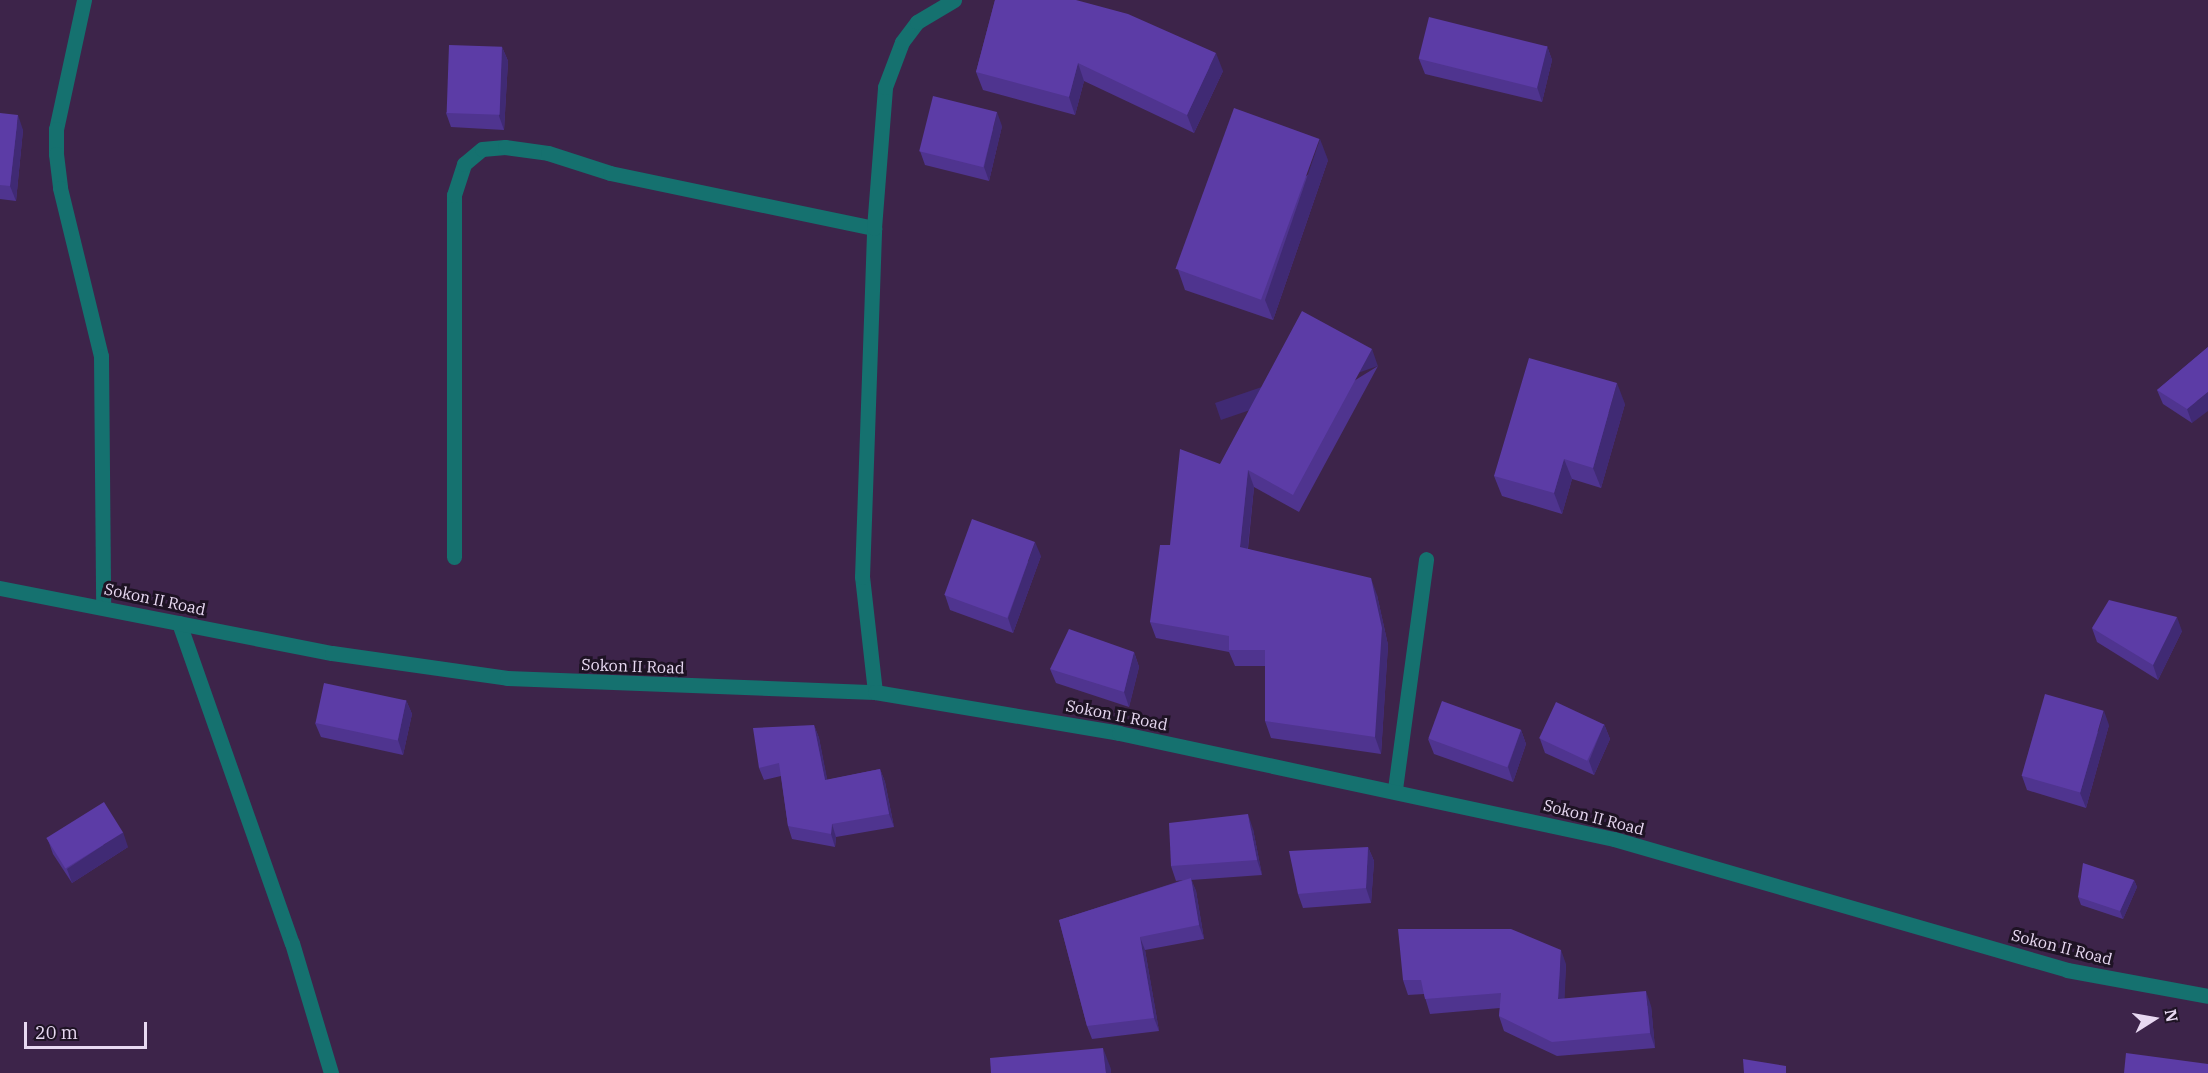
<!DOCTYPE html>
<html>
<head>
<meta charset="utf-8">
<style>
  body { margin:0 }
  #map { position:relative; width:2208px; height:1073px; overflow:hidden; background:#3d244a; font-family:"IBM Plex Serif",serif }
  div>[style] { position:absolute }
  [style*='--x'] { left:calc(var(--x)*1px); top:calc(var(--y)*1px); width:calc(var(--w)*1px); rotate:calc(var(--a)*1deg) }
  .minor>* { height:15px; margin:-7.5px; padding:0 7.5px; transform-origin:7.5px; border-radius:7.5px; background:#15716f }
  .tertiary>* { height:15px; margin:-7.5px; padding:0 7.5px; transform-origin:7.5px; border-radius:7.5px; background:#15716f }
  .wall>* { inset:0; background:#4f348f }
  .shaded-wall>* { inset:0; background:#402a74; transform-origin:0 0 }
  .building>* { inset:0; background:#5c3ca6; transform-origin:0 0 }
  span { translate:-50% -50%; white-space:nowrap; text-align:center; line-height:1.15; -webkit-text-stroke:6px #1e1324; paint-order:stroke }
  .street-label { font-size:16px; color:#e8d9f2 }
  .north { position:absolute; left:2124px; top:989px; width:60px; height:60px; -webkit-text-stroke:4px #1e1324; paint-order:stroke; rotate:79deg; font-size:16px; font-weight:700; line-height:24px; text-align:center; color:#e8d9f2 }
  .north::after { content:''; display:block; margin:auto; width:21px; height:27px; background:#e8d9f2; clip-path:polygon(50% 0,100% 100%,50% 72%,0 100%) }
  .scale { position:absolute; left:24px; top:1022px; width:123px; height:27px; box-sizing:border-box; border:3px solid #e8d9f2; border-top:0; padding-left:8px; font-size:18px; line-height:21px; white-space:nowrap; color:#e8d9f2; -webkit-text-stroke:4px #1e1324; paint-order:stroke }
</style>
</head>
<body>
<div id="map">
  <div class="minor">
    <i style="--x:84;--y:0;--w:132;--a:102.2"></i>
    <i style="--x:56;--y:129;--w:25;--a:90"></i>
    <i style="--x:56;--y:154;--w:34;--a:83"></i>
    <i style="--x:60;--y:188;--w:173;--a:76.3"></i>
    <i style="--x:101;--y:356;--w:250;--a:89.5"></i>
    <i style="--x:454;--y:557;--w:362;--a:-90"></i>
    <i style="--x:454;--y:195;--w:33;--a:-72"></i>
    <i style="--x:464;--y:164;--w:23;--a:-40"></i>
    <i style="--x:482;--y:149;--w:23;--a:-5"></i>
    <i style="--x:505;--y:147;--w:43;--a:7.9"></i>
    <i style="--x:548;--y:153;--w:65;--a:17.9"></i>
    <i style="--x:610;--y:173;--w:270;--a:11.8"></i>
    <i style="--x:179;--y:623;--w:339;--a:70.6"></i>
    <i style="--x:292;--y:943;--w:136;--a:73.3"></i>
    <i style="--x:875;--y:692;--w:116;--a:-96.4"></i>
    <i style="--x:862;--y:577;--w:349;--a:-88"></i>
    <i style="--x:874;--y:228;--w:141;--a:-85.5"></i>
    <i style="--x:885;--y:87;--w:48;--a:-69.3"></i>
    <i style="--x:902;--y:42;--w:25;--a:-53"></i>
    <i style="--x:917;--y:22;--w:43;--a:-30.7"></i>
    <i style="--x:1395;--y:789;--w:232;--a:-82.3"></i>
  </div>
  <div class="tertiary">
    <i style="--x:0;--y:588;--w:338;--a:11.1"></i>
    <i style="--x:332;--y:653;--w:177;--a:8.1"></i>
    <i style="--x:507;--y:678;--w:368;--a:2.2"></i>
    <i style="--x:875;--y:692;--w:247;--a:9.5"></i>
    <i style="--x:1119;--y:733;--w:506;--a:12.09"></i>
    <i style="--x:1614;--y:839;--w:472;--a:16.1"></i>
    <i style="--x:2067;--y:970;--w:143;--a:10.4"></i>
  </div>
  <div class="wall">
    <i style="clip-path:polygon(995px 0,1223px 71px,1194px 133px,1084px 81px,1075px 115px,983px 90px,976px 72px)"></i>
    <i style="clip-path:polygon(1547px 46px,1552px 60px,1542px 102px,1425px 74px,1419px 59px)"></i>
    <i style="clip-path:polygon(502px 47px,508px 61px,504px 130px,451px 127px,446px 113px)"></i>
    <i style="clip-path:polygon(0 113px,23px 130px,16px 201px,0 199px)"></i>
    <i style="clip-path:polygon(1002px 126px,989px 181px,925px 165px,920px 151px)"></i>
    <i style="clip-path:polygon(1328px 160px,1273px 320px,1185px 290px,1178px 270px)"></i>
    <i style="clip-path:polygon(2208px 347px,2192px 423px,2163px 404px,2157px 390px)"></i>
    <i style="clip-path:polygon(1378px 366px,1299px 512px,1254px 487px,1248px 549px,1377px 595px,1388px 645px,1381px 754px,1271px 738px,1265px 721px,1265px 666px,1235px 666px,1229px 652px,1156px 638px,1150px 622px,1220px 464px)"></i>
    <i style="clip-path:polygon(1625px 404px,1601px 488px,1572px 479px,1562px 514px,1502px 496px,1494px 476px)"></i>
    <i style="clip-path:polygon(1041px 556px,1013px 633px,950px 610px,945px 595px)"></i>
    <i style="clip-path:polygon(2092px 628px,2182px 631px,2158px 680px,2097px 642px)"></i>
    <i style="clip-path:polygon(1134px 652px,1139px 667px,1129px 707px,1056px 683px,1050px 669px)"></i>
    <i style="clip-path:polygon(406px 700px,412px 714px,403px 755px,321px 737px,315px 723px)"></i>
    <i style="clip-path:polygon(1604px 724px,1610px 739px,1594px 775px,1545px 753px,1540px 739px)"></i>
    <i style="clip-path:polygon(814px 725px,819px 738px,827px 780px,880px 769px,885px 782px,894px 827px,836px 837px,835px 847px,792px 839px,788px 826px,781px 776px,764px 780px,759px 768px)"></i>
    <i style="clip-path:polygon(2109px 725px,2086px 808px,2027px 790px,2022px 776px)"></i>
    <i style="clip-path:polygon(1521px 730px,1526px 744px,1513px 782px,1434px 754px,1428px 739px)"></i>
    <i style="clip-path:polygon(1253px 829px,1262px 875px,1191px 880px,1196px 891px,1204px 939px,1145px 950px,1159px 1031px,1092px 1039px,1087px 1026px,1059px 920px,1183px 880px,1176px 881px,1171px 866px)"></i>
    <i style="clip-path:polygon(48px 840px,128px 847px,72px 883px,53px 854px)"></i>
    <i style="clip-path:polygon(1368px 847px,1374px 861px,1371px 903px,1303px 908px,1298px 894px)"></i>
    <i style="clip-path:polygon(2134px 880px,2137px 887px,2123px 919px,2081px 905px,2078px 897px)"></i>
    <i style="clip-path:polygon(1566px 964px,1564px 999px,1651px 1006px,1655px 1048px,1557px 1056px,1504px 1031px,1499px 1016px,1500px 1008px,1430px 1014px,1424px 994px,1408px 995px,1403px 980px)"></i>
  </div>
  <div class="shaded-wall">
    <i style="clip-path:polygon(1547px 46px,1552px 60px,1542px 102px,1537px 87px)"></i>
    <i style="clip-path:polygon(502px 47px,508px 61px,504px 130px,499px 116px)"></i>
    <i style="clip-path:polygon(1216px 53px,1223px 71px,1194px 133px,1187px 115px)"></i>
    <i style="clip-path:polygon(1078px 63px,1084px 81px,1075px 115px,1069px 97px)"></i>
    <i style="clip-path:polygon(997px 112px,1002px 126px,989px 181px,984px 167px)"></i>
    <i style="clip-path:polygon(18px 115px,23px 130px,16px 201px,10px 186px)"></i>
    <i style="clip-path:polygon(1320px 139px,1328px 160px,1273px 320px,1265px 300px)"></i>
    <i style="left:1372px;top:349px;width:18px;height:166px;rotate:71deg"></i>
    <i style="clip-path:polygon(1617px 383px,1625px 404px,1601px 488px,1593px 468px)"></i>
    <i style="clip-path:polygon(2208px 392px,2208px 411px,2192px 423px,2187px 409px)"></i>
    <i style="clip-path:polygon(1564px 459px,1572px 479px,1562px 514px,1554px 493px)"></i>
    <i style="clip-path:polygon(1248px 470px,1254px 487px,1246px 564px,1240px 547px)"></i>
    <i style="clip-path:polygon(1035px 542px,1041px 556px,1013px 633px,1008px 618px)"></i>
    <i style="clip-path:polygon(1371px 578px,1377px 595px,1388px 645px,1381px 754px,1375px 737px)"></i>
    <i style="clip-path:polygon(2177px 617px,2182px 631px,2158px 680px,2153px 665px)"></i>
    <i style="clip-path:polygon(1134px 652px,1139px 667px,1129px 707px,1124px 692px)"></i>
    <i style="clip-path:polygon(406px 700px,412px 714px,403px 755px,398px 740px)"></i>
    <i style="clip-path:polygon(2104px 711px,2109px 725px,2086px 808px,2080px 793px)"></i>
    <i style="clip-path:polygon(1604px 724px,1610px 739px,1594px 775px,1589px 761px)"></i>
    <i style="clip-path:polygon(814px 725px,819px 738px,830px 793px,825px 780px)"></i>
    <i style="clip-path:polygon(1521px 730px,1526px 744px,1513px 782px,1508px 767px)"></i>
    <i style="clip-path:polygon(880px 769px,885px 782px,894px 827px,889px 814px)"></i>
    <i style="clip-path:polygon(1248px 814px,1253px 829px,1262px 875px,1257px 860px)"></i>
    <i style="clip-path:polygon(832px 824px,836px 837px,835px 847px,831px 834px)"></i>
    <i style="clip-path:polygon(123px 832px,128px 847px,72px 883px,67px 869px)"></i>
    <i style="clip-path:polygon(1368px 847px,1374px 861px,1371px 903px,1366px 888px)"></i>
    <i style="clip-path:polygon(1191px 878px,1196px 891px,1204px 939px,1199px 925px)"></i>
    <i style="clip-path:polygon(2134px 880px,2137px 887px,2123px 919px,2120px 911px)"></i>
    <i style="clip-path:polygon(1140px 937px,1145px 950px,1159px 1031px,1154px 1018px)"></i>
    <i style="clip-path:polygon(1561px 950px,1566px 964px,1564px 1014px,1558px 999px)"></i>
    <i style="clip-path:polygon(1646px 991px,1651px 1006px,1655px 1048px,1650px 1033px)"></i>
    <i style="clip-path:polygon(1103px 1048px,1111px 1069px,1111px 1073px,1106px 1073px)"></i>
  </div>
  <div class="building">
    <i style="clip-path:polygon(995px 0,1076px 0,1128px 14px,1216px 53px,1187px 115px,1078px 63px,1069px 97px,976px 72px)"></i>
    <i style="left:1429px;top:17px;width:122px;height:43px;rotate:14deg"></i>
    <i style="left:449px;top:45px;width:53px;height:68px;rotate:2deg"></i>
    <i style="left:933px;top:96px;width:66px;height:57px;rotate:14deg"></i>
    <i style="left:1234px;top:108px;width:91px;height:171px;rotate:20deg"></i>
    <i style="clip-path:polygon(0 113px,18px 115px,10px 186px,0 185px)"></i>
    <i style="clip-path:polygon(1302px 311px,1372px 349px,1293px 495px,1248px 470px,1240px 547px,1371px 578px,1382px 628px,1375px 737px,1265px 721px,1265px 650px,1229px 650px,1229px 636px,1150px 622px,1160px 545px,1170px 545px,1180px 449px,1220px 464px)"></i>
    <i style="clip-path:polygon(2208px 347px,2208px 392px,2187px 409px,2157px 390px)"></i>
    <i style="clip-path:polygon(1529px 358px,1617px 383px,1593px 468px,1564px 459px,1554px 493px,1494px 476px)"></i>
    <i style="left:972px;top:519px;width:67px;height:81px;rotate:20deg"></i>
    <i style="clip-path:polygon(2109px 600px,2177px 617px,2153px 665px,2092px 628px)"></i>
    <i style="clip-path:polygon(1069px 629px,1134px 652px,1124px 692px,1050px 669px)"></i>
    <i style="left:324px;top:683px;width:84px;height:41px;rotate:12deg"></i>
    <i style="left:2045px;top:694px;width:61px;height:85px;rotate:16deg"></i>
    <i style="left:1442px;top:701px;width:84px;height:40px;rotate:20deg"></i>
    <i style="left:1556px;top:702px;width:53px;height:40px;rotate:25deg"></i>
    <i style="clip-path:polygon(814px 725px,825px 780px,880px 769px,889px 814px,832px 824px,831px 834px,788px 826px,779px 763px,759px 768px,753px 728px)"></i>
    <i style="left:104px;top:802px;width:36px;height:68px;rotate:58deg"></i>
    <i style="clip-path:polygon(1248px 814px,1257px 860px,1171px 866px,1169px 823px)"></i>
    <i style="clip-path:polygon(1368px 847px,1366px 888px,1298px 894px,1289px 851px)"></i>
    <i style="clip-path:polygon(2083px 863px,2134px 880px,2120px 911px,2078px 897px)"></i>
    <i style="clip-path:polygon(1191px 878px,1199px 925px,1140px 937px,1154px 1018px,1087px 1026px,1059px 920px)"></i>
    <i style="clip-path:polygon(1398px 929px,1511px 929px,1561px 950px,1558px 999px,1646px 991px,1650px 1033px,1552px 1042px,1499px 1016px,1501px 993px,1425px 999px,1421px 980px,1403px 980px)"></i>
    <i style="clip-path:polygon(1103px 1048px,1106px 1073px,991px 1073px,990px 1058px)"></i>
    <i style="clip-path:polygon(2126px 1053px,2208px 1064px,2208px 1073px,2124px 1073px)"></i>
    <i style="clip-path:polygon(1743px 1059px,1786px 1066px,1786px 1073px,1744px 1073px)"></i>
  </div>
  <div class="street-label">
    <span style="left:155px;top:599px;rotate:12deg">Sokon II Road</span>
    <span style="left:633px;top:666px;rotate:2deg">Sokon II Road</span>
    <span style="left:1117px;top:715px;rotate:11deg">Sokon II Road</span>
    <span style="left:1594px;top:817px;rotate:14deg">Sokon II Road</span>
    <span style="left:2062px;top:947px;rotate:14deg">Sokon II Road</span>
  </div>
  <div class="north">N</div>
  <div class="scale">20 m</div>
</div>
</body>
</html>
